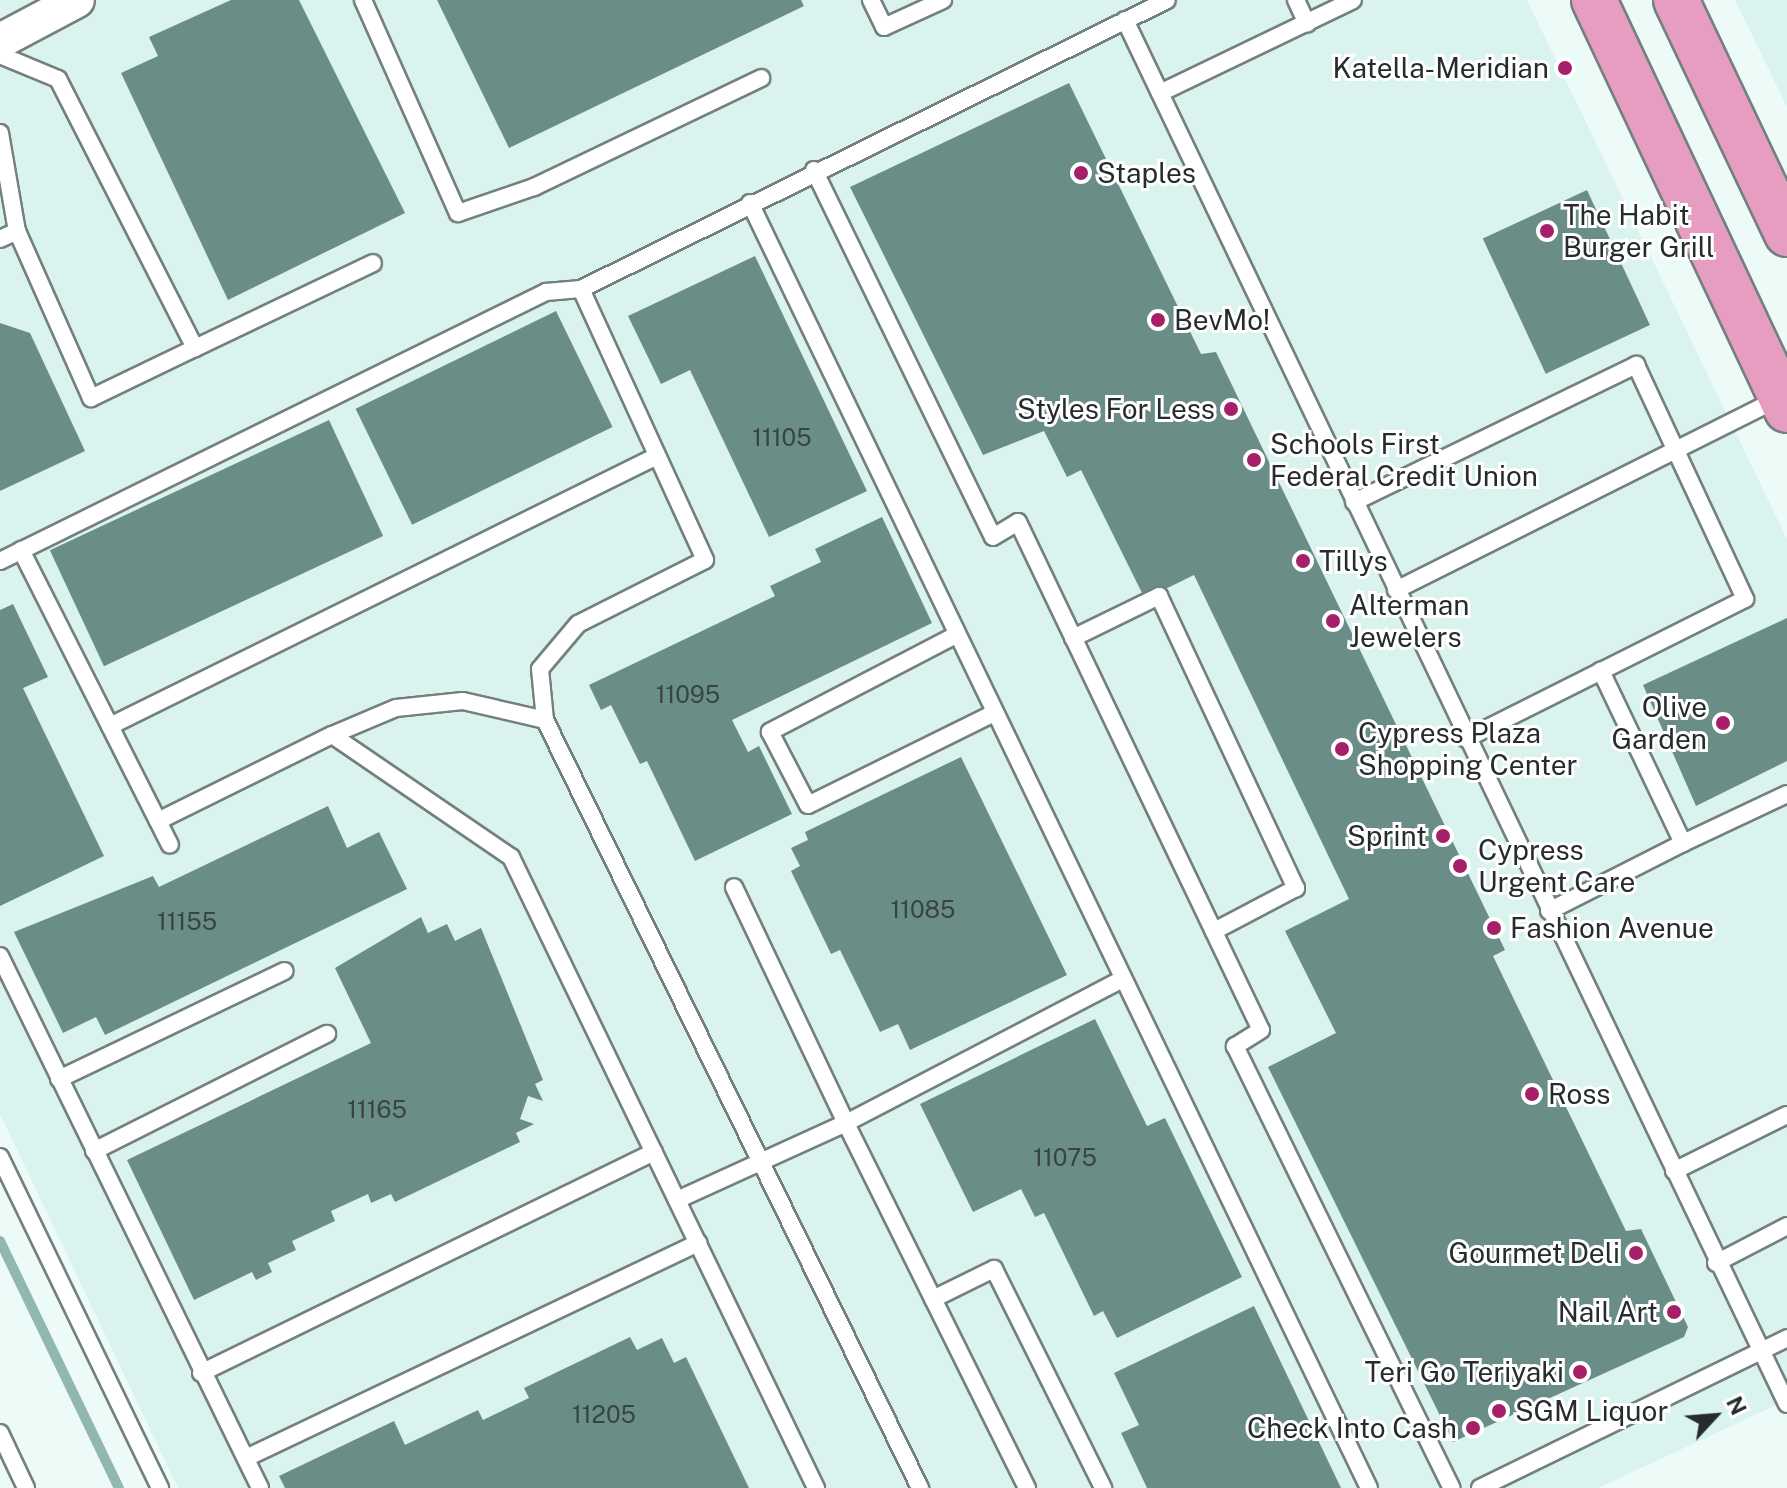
<!DOCTYPE html>
<html>
<head>
<meta charset="utf-8">
<style>
  body { margin:0 }
  #map { position:relative; width:1787px; height:1488px; overflow:hidden; background:#ecfbf8; font-family:"Public Sans",sans-serif }
  div>[style] { position:absolute }
  [style*='--x'] { left:calc(var(--x)*1px); top:calc(var(--y)*1px); width:calc(var(--w)*1px); rotate:calc(var(--a)*1deg) }
  .built>* { inset:0; background:#daf3ee }
  .stream>* { height:10px; margin:-5px; padding:0 5px; transform-origin:5px; border-radius:5px; background:#92b7b0 }
  .building>* { inset:0; background:#6a8e87; transform-origin:0 0 }
  .roads { filter:drop-shadow(2px 0 #73807e) drop-shadow(-2px 0 #73807e) drop-shadow(0 2px #73807e) drop-shadow(0 -2px #73807e) }
  .lane>* { height:16px; margin:-8px; padding:0 8px; transform-origin:8px; border-radius:8px; background:#fff }
  .street>* { height:34px; margin:-17px; padding:0 17px; transform-origin:17px; border-radius:17px; background:#fff }
  .primary>* { height:44px; margin:-22px; padding:0 22px; transform-origin:22px; border-radius:22px; background:#e79dc1 }
  .dots>* { width:22px; height:22px; translate:-50% -50%; box-sizing:border-box; border:4px solid #fff; border-radius:50% }
  span { translate:-50% -50%; white-space:nowrap; text-align:center; line-height:1.15; -webkit-text-stroke:6px #fff; paint-order:stroke }
  .number-label { font-size:24px; color:#374442 }
  .number-label span { -webkit-text-stroke-width:0 }
  .poi-label { font-size:28px; color:#262c2b }
  .right { translate:-100% -50%; text-align:right }
  .left { translate:0 -50%; text-align:left }
  .north { position:absolute; left:1675px; top:1376px; width:80px; height:80px; -webkit-text-stroke:6px #fff; paint-order:stroke; rotate:64deg; font-size:22px; font-weight:700; line-height:32px; text-align:center; color:#262c2b }
  .north::after { content:''; display:block; margin:auto; width:28px; height:36px; background:#262c2b; clip-path:polygon(50% 0,100% 100%,50% 72%,0 100%) }
</style>
</head>
<body>
<div id="map">
  <div class="built">
    <i style="clip-path:polygon(0 0,1527px 0,1787px 539px,1787px 1400px,1598px 1488px,178px 1488px,0 1114px)"></i>
    <i style="clip-path:polygon(1735px 0,1787px 0,1787px 107px)"></i>
  </div>
  <div class="stream">
    <i style="--x:0;--y:1241;--w:274;--a:64.3"></i>
  </div>
  <div class="building">
    <i style="clip-path:polygon(231px 0,299px 0,405px 213px,228px 300px,121px 73px,158px 56px,149px 37px)"></i>
    <i style="clip-path:polygon(437px 0,801px 0,804px 6px,509px 148px)"></i>
    <i style="clip-path:polygon(1069px 83px,1201px 354px,1216px 352px,1505px 950px,1493px 956px,1626px 1231px,1641px 1229px,1688px 1327px,1684px 1337px,1453px 1442px,1268px 1067px,1336px 1033px,1285px 931px,1349px 899px,1194px 575px,1145px 599px,1081px 470px,1067px 477px,1044px 431px,983px 455px,850px 187px)"></i>
    <i style="left:1587px;top:190px;width:149px;height:115px;rotate:65deg"></i>
    <i style="clip-path:polygon(755px 256px,867px 491px,769px 537px,690px 370px,661px 384px,628px 316px)"></i>
    <i style="left:556px;top:311px;width:129px;height:223px;rotate:64deg"></i>
    <i style="clip-path:polygon(0 323px,30px 333px,85px 451px,0 491px)"></i>
    <i style="left:329px;top:420px;width:128px;height:308px;rotate:65deg"></i>
    <i style="clip-path:polygon(882px 517px,932px 623px,732px 720px,748px 752px,759px 746px,792px 814px,695px 861px,647px 761px,640px 764px,611px 705px,601px 710px,589px 685px,775px 596px,770px 586px,821px 562px,815px 549px)"></i>
    <i style="clip-path:polygon(13px 604px,48px 677px,23px 688px,104px 856px,0 906px,0 610px)"></i>
    <i style="clip-path:polygon(1787px 618px,1787px 761px,1696px 806px,1643px 685px)"></i>
    <i style="clip-path:polygon(961px 757px,1067px 975px,910px 1050px,898px 1024px,880px 1032px,840px 950px,831px 954px,791px 871px,800px 866px,791px 848px,808px 840px,805px 832px)"></i>
    <i style="clip-path:polygon(328px 806px,347px 848px,379px 832px,407px 889px,105px 1035px,96px 1017px,63px 1033px,14px 932px,153px 876px,159px 887px)"></i>
    <i style="clip-path:polygon(421px 917px,428px 933px,447px 924px,455px 941px,481px 928px,543px 1080px,535px 1084px,543px 1101px,528px 1096px,520px 1119px,534px 1124px,516px 1133px,520px 1142px,395px 1202px,391px 1194px,371px 1203px,368px 1194px,331px 1211px,335px 1221px,292px 1241px,296px 1250px,268px 1263px,272px 1272px,256px 1280px,252px 1272px,194px 1300px,127px 1160px,371px 1043px,335px 968px)"></i>
    <i style="clip-path:polygon(1095px 1019px,1147px 1126px,1165px 1118px,1242px 1277px,1117px 1338px,1103px 1311px,1094px 1316px,1044px 1213px,1035px 1217px,1021px 1189px,973px 1212px,920px 1104px)"></i>
    <i style="clip-path:polygon(1254px 1306px,1341px 1488px,1147px 1488px,1121px 1433px,1139px 1425px,1114px 1373px)"></i>
    <i style="clip-path:polygon(630px 1337px,637px 1350px,662px 1338px,674px 1363px,686px 1357px,749px 1488px,285px 1488px,279px 1476px,394px 1421px,405px 1445px,478px 1410px,483px 1420px,529px 1398px,524px 1388px)"></i>
  </div>
  <div class="roads">
    <div class="lane">
      <i style="--x:363;--y:0;--w:233;--a:66"></i>
      <i style="--x:458;--y:213;--w:80;--a:-18.9"></i>
      <i style="--x:534;--y:187;--w:252;--a:-25.6"></i>
      <i style="--x:871;--y:0;--w:30;--a:64"></i>
      <i style="--x:884;--y:27;--w:65;--a:-24.6"></i>
      <i style="--x:1296;--y:0;--w:26;--a:65"></i>
      <i style="--x:1125;--y:20;--w:1534;--a:64.44"></i>
      <i style="--x:0;--y:55;--w:63;--a:22.5"></i>
      <i style="--x:58;--y:79;--w:302;--a:63"></i>
      <i style="--x:195;--y:348;--w:197;--a:-25.5"></i>
      <i style="--x:1160;--y:93;--w:214;--a:-25.7"></i>
      <i style="--x:0;--y:133;--w:99;--a:80.2"></i>
      <i style="--x:814;--y:170;--w:408;--a:64"></i>
      <i style="--x:993;--y:537;--w:29;--a:-31"></i>
      <i style="--x:1018;--y:522;--w:563;--a:64.44"></i>
      <i style="--x:1261;--y:1030;--w:31;--a:148"></i>
      <i style="--x:1235;--y:1046;--w:492;--a:63.9"></i>
      <i style="--x:750;--y:203;--w:1426;--a:64.28"></i>
      <i style="--x:0;--y:239;--w:19;--a:-25"></i>
      <i style="--x:17;--y:231;--w:183;--a:66.1"></i>
      <i style="--x:91;--y:398;--w:115;--a:-25.7"></i>
      <i style="--x:581;--y:289;--w:298;--a:65.4"></i>
      <i style="--x:705;--y:560;--w:142;--a:153.3"></i>
      <i style="--x:578;--y:624;--w:59;--a:130.2"></i>
      <i style="--x:540;--y:669;--w:51;--a:84.4"></i>
      <i style="--x:545;--y:720;--w:855;--a:63.97"></i>
      <i style="--x:1354;--y:502;--w:314;--a:-25.9"></i>
      <i style="--x:1636;--y:365;--w:258;--a:65"></i>
      <i style="--x:1745;--y:599;--w:312;--a:153.4"></i>
      <i style="--x:21;--y:550;--w:330;--a:63.2"></i>
      <i style="--x:0;--y:561;--w:609;--a:-26.23"></i>
      <i style="--x:546;--y:292;--w:35;--a:-5"></i>
      <i style="--x:581;--y:289;--w:653;--a:-26.25"></i>
      <i style="--x:1396;--y:590;--w:431;--a:-26.6"></i>
      <i style="--x:956;--y:635;--w:210;--a:152.5"></i>
      <i style="--x:770;--y:732;--w:82;--a:62.5"></i>
      <i style="--x:808;--y:805;--w:208;--a:-26.3"></i>
      <i style="--x:1073;--y:638;--w:96;--a:-26"></i>
      <i style="--x:1159;--y:596;--w:323;--a:64.9"></i>
      <i style="--x:1296;--y:888;--w:93;--a:152.3"></i>
      <i style="--x:110;--y:726;--w:610;--a:-26.27"></i>
      <i style="--x:332;--y:735;--w:69;--a:-22.9"></i>
      <i style="--x:396;--y:708;--w:67;--a:-6"></i>
      <i style="--x:463;--y:701;--w:84;--a:13"></i>
      <i style="--x:158;--y:821;--w:194;--a:-26.3"></i>
      <i style="--x:332;--y:735;--w:217;--a:34.3"></i>
      <i style="--x:511;--y:857;--w:701;--a:64.2"></i>
      <i style="--x:1683;--y:843;--w:115;--a:-25.2"></i>
      <i style="--x:1549;--y:911;--w:150;--a:-26.9"></i>
      <i style="--x:1683;--y:843;--w:191;--a:-115.5"></i>
      <i style="--x:0;--y:956;--w:592;--a:63.95"></i>
      <i style="--x:59;--y:1079;--w:250;--a:-25.6"></i>
      <i style="--x:94;--y:1151;--w:261;--a:-26.7"></i>
      <i style="--x:0;--y:1157;--w:368;--a:64.2"></i>
      <i style="--x:1674;--y:1171;--w:126;--a:-26.4"></i>
      <i style="--x:677;--y:1200;--w:186;--a:-24.5"></i>
      <i style="--x:846;--y:1123;--w:261;--a:-115.4"></i>
      <i style="--x:1716;--y:1263;--w:80;--a:-27.5"></i>
      <i style="--x:933;--y:1299;--w:68;--a:-26.2"></i>
      <i style="--x:994;--y:1269;--w:245;--a:63.5"></i>
      <i style="--x:201;--y:1373;--w:504;--a:-26.01"></i>
      <i style="--x:0;--y:1433;--w:61;--a:64.7"></i>
      <i style="--x:246;--y:1458;--w:501;--a:-25.44"></i>
      <i style="--x:1027;--y:1488;--w:407;--a:-116.4"></i>
      <i style="--x:846;--y:1123;--w:310;--a:-27.5"></i>
      <i style="--x:1480;--y:1488;--w:342;--a:-26"></i>
    </div>
    <div class="street">
      <i style="--x:0;--y:41;--w:87;--a:-28"></i>
    </div>
    <div class="primary">
      <i style="--x:1594;--y:0;--w:453;--a:64.8"></i>
      <i style="--x:1676;--y:0;--w:259;--a:64.6"></i>
    </div>
  </div>
  <div class="dots">
    <i style="left:1565px;top:68px;background:#a61f69"></i>
    <i style="left:1081px;top:173px;background:#a61f69"></i>
    <i style="left:1547px;top:231px;background:#a61f69"></i>
    <i style="left:1158px;top:320px;background:#a61f69"></i>
    <i style="left:1231px;top:409px;background:#a61f69"></i>
    <i style="left:1254px;top:460px;background:#a61f69"></i>
    <i style="left:1303px;top:561px;background:#a61f69"></i>
    <i style="left:1333px;top:621px;background:#a61f69"></i>
    <i style="left:1723px;top:723px;background:#a61f69"></i>
    <i style="left:1342px;top:749px;background:#a61f69"></i>
    <i style="left:1443px;top:836px;background:#a61f69"></i>
    <i style="left:1460px;top:866px;background:#a61f69"></i>
    <i style="left:1494px;top:928px;background:#a61f69"></i>
    <i style="left:1532px;top:1094px;background:#a61f69"></i>
    <i style="left:1636px;top:1253px;background:#a61f69"></i>
    <i style="left:1674px;top:1312px;background:#a61f69"></i>
    <i style="left:1580px;top:1372px;background:#a61f69"></i>
    <i style="left:1499px;top:1411px;background:#a61f69"></i>
    <i style="left:1473px;top:1428px;background:#a61f69"></i>
  </div>
  <div class="number-label">
    <span style="left:782px;top:438px">11105</span>
    <span style="left:688px;top:695px">11095</span>
    <span style="left:923px;top:910px">11085</span>
    <span style="left:187px;top:922px">11155</span>
    <span style="left:377px;top:1110px">11165</span>
    <span style="left:1065px;top:1158px">11075</span>
    <span style="left:604px;top:1415px">11205</span>
  </div>
  <div class="poi-label">
    <span class="right" style="left:1549px;top:68px">Katella-Meridian</span>
    <span class="left" style="left:1097px;top:173px">Staples</span>
    <span class="left" style="left:1563px;top:231px">The Habit<br>Burger Grill</span>
    <span class="left" style="left:1174px;top:320px">BevMo!</span>
    <span class="right" style="left:1215px;top:409px">Styles For Less</span>
    <span class="left" style="left:1270px;top:460px">Schools First<br>Federal Credit Union</span>
    <span class="left" style="left:1319px;top:561px">Tillys</span>
    <span class="left" style="left:1349px;top:621px">Alterman<br>Jewelers</span>
    <span class="right" style="left:1707px;top:723px">Olive<br>Garden</span>
    <span class="left" style="left:1358px;top:749px">Cypress Plaza<br>Shopping Center</span>
    <span class="right" style="left:1427px;top:836px">Sprint</span>
    <span class="left" style="left:1478px;top:866px">Cypress<br>Urgent Care</span>
    <span class="left" style="left:1510px;top:928px">Fashion Avenue</span>
    <span class="left" style="left:1548px;top:1094px">Ross</span>
    <span class="right" style="left:1620px;top:1253px">Gourmet Deli</span>
    <span class="right" style="left:1658px;top:1312px">Nail Art</span>
    <span class="right" style="left:1564px;top:1372px">Teri Go Teriyaki</span>
    <span class="left" style="left:1515px;top:1411px">SGM Liquor</span>
    <span class="right" style="left:1457px;top:1428px">Check Into Cash</span>
  </div>
  <div class="north">N</div>
</div>
</body>
</html>
